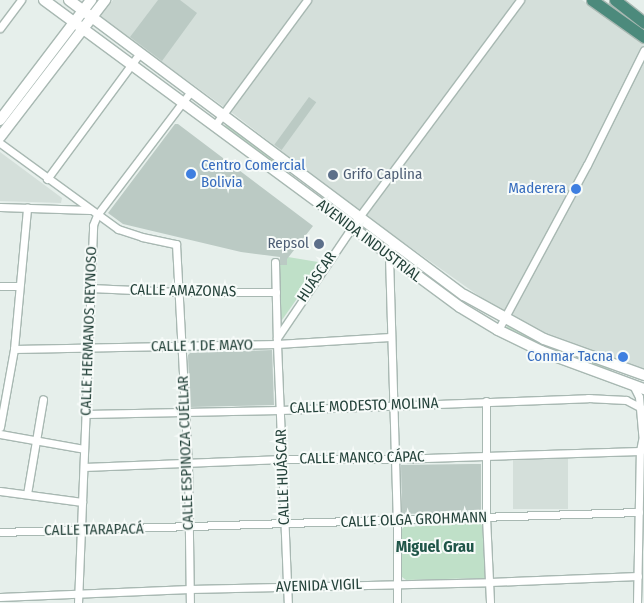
<!DOCTYPE html>
<html>
<head>
<meta charset="utf-8">
<style>
  body { margin:0 }
  #map { position:relative; width:644px; height:603px; overflow:hidden; background:#e6efeb; font-family:"Fira Sans Condensed",sans-serif }
  div>[style] { position:absolute }
  [style*='--x'] { left:calc(var(--x)*1px); top:calc(var(--y)*1px); width:calc(var(--w)*1px); rotate:calc(var(--a)*1deg) }
  .built>* { inset:0; background:#d4dfda; transform-origin:0 0 }
  .green>* { inset:0; background:#bfe0c8 }
  .building>* { inset:0; background:#bbcac4; transform-origin:0 0 }
  .roads { filter:drop-shadow(1px 0 #a8b8b2) drop-shadow(-1px 0 #a8b8b2) drop-shadow(0 1px #a8b8b2) drop-shadow(0 -1px #a8b8b2) }
  .minor>* { height:7px; margin:-3.5px; padding:0 3.5px; transform-origin:3.5px; border-radius:3.5px; background:#fff }
  .secondary>* { height:10px; margin:-5px; padding:0 5px; transform-origin:5px; border-radius:5px; background:#fff }
  .trunk>* { height:11px; margin:-5.5px; padding:0 5.5px; transform-origin:5.5px; border-radius:5.5px; background:#4c8a7c }
  .dots>* { width:14px; height:14px; translate:-50% -50%; box-sizing:border-box; border:2px solid #f7fbf9; border-radius:50% }
  span { translate:-50% -50%; white-space:nowrap; text-align:center; line-height:1.15; -webkit-text-stroke:4px #f7fbf9; paint-order:stroke }
  .shop-label { font-size:15px; color:#366cbe }
  .left { translate:0 -50%; text-align:left }
  .right { translate:-100% -50%; text-align:right }
  .service-label { font-size:15px; color:#4e5e75 }
  .street-label { font-size:15px; color:#24423a }
  .neighbourhood-label { font-size:16px; color:#1f5548; font-weight:700 }
</style>
</head>
<body>
<div id="map">
  <div class="built">
    <i style="clip-path:polygon(113px 0,582px 0,644px 43px,644px 370px,572px 346px,503px 313px,355px 208px,235px 115px,100px 17px)"></i>
    <i style="clip-path:polygon(0 152px,62px 198px,61px 203px,0 201px)"></i>
    <i style="left:568px;top:458px;width:51px;height:55px;rotate:90deg"></i>
  </div>
  <div class="green">
    <i style="clip-path:polygon(226px 124px,286px 167px,284px 171px,224px 129px)"></i>
    <i style="clip-path:polygon(288px 257px,318px 262px,301px 293px,282px 320px,280px 319px,280px 260px)"></i>
    <i style="clip-path:polygon(508px 325px,550px 346px,610px 368px,611px 372px,576px 362px,505px 329px)"></i>
    <i style="clip-path:polygon(480px 523px,483px 527px,485px 578px,406px 580px,402px 577px,402px 529px,404px 527px)"></i>
  </div>
  <div class="building">
    <i style="clip-path:polygon(158px 0,180px 0,197px 13px,162px 61px,130px 37px)"></i>
    <i style="left:309px;top:97px;width:9px;height:59px;rotate:36deg"></i>
    <i style="clip-path:polygon(175px 124px,178px 124px,313px 226px,287px 259px,287px 265px,280px 265px,280px 257px,241px 252px,123px 224px,108px 213px)"></i>
    <i style="clip-path:polygon(272px 350px,274px 405px,190px 407px,188px 355px,190px 353px)"></i>
    <i style="clip-path:polygon(471px 464px,481px 464px,481px 512px,402px 514px,401px 465px)"></i>
  </div>
  <div class="roads">
    <div class="minor">
      <i style="--x:0;--y:28;--w:35;--a:-53"></i>
      <i style="--x:215;--y:125;--w:155;--a:-53.6"></i>
      <i style="--x:0;--y:143;--w:146;--a:36.1"></i>
      <i style="--x:118;--y:229;--w:25;--a:18"></i>
      <i style="--x:142;--y:237;--w:35;--a:12"></i>
      <i style="--x:176;--y:244;--w:221;--a:86.9"></i>
      <i style="--x:188;--y:465;--w:138;--a:89.2"></i>
      <i style="--x:47;--y:179;--w:157;--a:-53.6"></i>
      <i style="--x:0;--y:207;--w:90;--a:1.9"></i>
      <i style="--x:393;--y:243;--w:14;--a:107"></i>
      <i style="--x:389;--y:256;--w:264;--a:88.3"></i>
      <i style="--x:397;--y:520;--w:83;--a:90"></i>
      <i style="--x:275;--y:262;--w:82;--a:88.6"></i>
      <i style="--x:277;--y:344;--w:259;--a:87.6"></i>
      <i style="--x:0;--y:286;--w:18;--a:0"></i>
      <i style="--x:90;--y:288;--w:89;--a:2.6"></i>
      <i style="--x:179;--y:292;--w:97;--a:0"></i>
      <i style="--x:498;--y:330;--w:187;--a:-61.7"></i>
      <i style="--x:587;--y:165;--w:128;--a:-63.6"></i>
      <i style="--x:277;--y:338;--w:146;--a:-55.9"></i>
      <i style="--x:359;--y:217;--w:270;--a:-53.4"></i>
      <i style="--x:14;--y:349;--w:263;--a:-1.1"></i>
      <i style="--x:277;--y:344;--w:113;--a:-3.5"></i>
      <i style="--x:633;--y:385;--w:13;--a:63"></i>
      <i style="--x:639;--y:397;--w:38;--a:85"></i>
      <i style="--x:486;--y:401;--w:116;--a:90"></i>
      <i style="--x:486;--y:517;--w:86;--a:87.3"></i>
      <i style="--x:86;--y:414;--w:194;--a:-1.2"></i>
      <i style="--x:280;--y:410;--w:308;--a:-2.2"></i>
      <i style="--x:588;--y:398;--w:38;--a:3"></i>
      <i style="--x:626;--y:400;--w:16;--a:27"></i>
      <i style="--x:0;--y:427;--w:79;--a:-79.8"></i>
      <i style="--x:14;--y:349;--w:142;--a:-84.7"></i>
      <i style="--x:0;--y:434;--w:85;--a:10.1"></i>
      <i style="--x:84;--y:467;--w:199;--a:-2.3"></i>
      <i style="--x:283;--y:459;--w:113;--a:0"></i>
      <i style="--x:396;--y:459;--w:244;--a:-1.9"></i>
      <i style="--x:0;--y:491;--w:83;--a:7.6"></i>
      <i style="--x:27;--y:494;--w:96;--a:-80.4"></i>
      <i style="--x:0;--y:532;--w:639;--a:-1.79"></i>
      <i style="--x:0;--y:597;--w:190;--a:-2.4"></i>
      <i style="--x:190;--y:589;--w:300;--a:-1.3"></i>
      <i style="--x:490;--y:582;--w:148;--a:-2.3"></i>
      <i style="--x:78;--y:603;--w:378;--a:-87.7"></i>
      <i style="--x:93;--y:225;--w:11;--a:-68"></i>
      <i style="--x:97;--y:215;--w:156;--a:-52.8"></i>
      <i style="--x:637;--y:603;--w:152;--a:-88.9"></i>
      <i style="--x:640;--y:451;--w:21;--a:-79"></i>
    </div>
    <div class="secondary">
      <i style="--x:44;--y:0;--w:517;--a:36.43"></i>
      <i style="--x:460;--y:307;--w:44;--a:31.2"></i>
      <i style="--x:498;--y:330;--w:48;--a:26"></i>
      <i style="--x:541;--y:351;--w:110;--a:20.3"></i>
      <i style="--x:69;--y:0;--w:493;--a:36.8"></i>
      <i style="--x:464;--y:295;--w:91;--a:28.8"></i>
      <i style="--x:544;--y:339;--w:106;--a:19.8"></i>
      <i style="--x:0;--y:120;--w:151;--a:-52.8"></i>
      <i style="--x:0;--y:137;--w:173;--a:-52.5"></i>
    </div>
    <div class="trunk">
      <i style="--x:592;--y:0;--w:64;--a:35.4"></i>
      <i style="--x:615;--y:0;--w:37;--a:38"></i>
    </div>
  </div>
  <div class="dots">
    <i style="left:191px;top:174px;background:#3f7fe0"></i>
    <i style="left:333px;top:175px;background:#5c6f8a"></i>
    <i style="left:576px;top:189px;background:#3f7fe0"></i>
    <i style="left:319px;top:244px;background:#5c6f8a"></i>
    <i style="left:623px;top:357px;background:#3f7fe0"></i>
  </div>
  <div class="shop-label">
    <span class="left" style="left:201px;top:174px">Centro Comercial<br>Bolivia</span>
    <span class="right" style="left:566px;top:189px">Maderera</span>
    <span class="right" style="left:613px;top:357px">Conmar Tacna</span>
  </div>
  <div class="service-label">
    <span class="left" style="left:343px;top:175px">Grifo Caplina</span>
    <span class="right" style="left:309px;top:244px">Repsol</span>
  </div>
  <div class="street-label">
    <span style="left:369px;top:241px;rotate:37deg">AVENIDA INDUSTRIAL</span>
    <span style="left:317px;top:277px;rotate:-56deg">HUÁSCAR</span>
    <span style="left:183px;top:291px;rotate:1deg">CALLE AMAZONAS</span>
    <span style="left:89px;top:331px;rotate:-88deg">CALLE HERMANOS REYNOSO</span>
    <span style="left:202px;top:346px;rotate:-1deg">CALLE 1 DE MAYO</span>
    <span style="left:364px;top:406px;rotate:-2deg">CALLE MODESTO MOLINA</span>
    <span style="left:186px;top:453px;rotate:-92deg">CALLE ESPINOZA CUÉLLAR</span>
    <span style="left:362px;top:458px;rotate:-1deg">CALLE MANCO CÁPAC</span>
    <span style="left:283px;top:477px;rotate:-92deg">CALLE HUÁSCAR</span>
    <span style="left:414px;top:520px;rotate:-2deg">CALLE OLGA GROHMANN</span>
    <span style="left:94px;top:530px;rotate:-1deg">CALLE TARAPACÁ</span>
    <span style="left:319px;top:586px;rotate:-2deg">AVENIDA VIGIL</span>
  </div>
  <div class="neighbourhood-label">
    <span style="left:435px;top:547px">Miguel Grau</span>
  </div>
</div>
</body>
</html>
